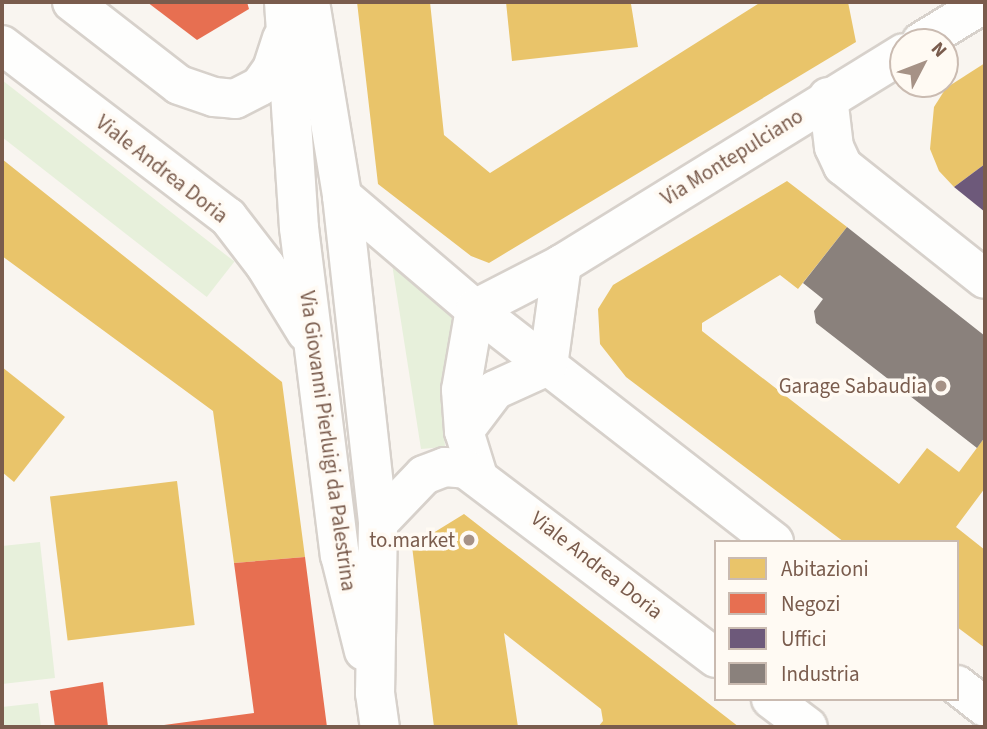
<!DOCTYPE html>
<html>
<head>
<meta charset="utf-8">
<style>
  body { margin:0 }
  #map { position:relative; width:987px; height:729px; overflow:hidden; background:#f9f5f0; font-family:"Source Sans 3",sans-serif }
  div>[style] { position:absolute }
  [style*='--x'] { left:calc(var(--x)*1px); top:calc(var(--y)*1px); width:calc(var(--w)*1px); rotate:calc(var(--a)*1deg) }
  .green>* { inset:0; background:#e7f0db; transform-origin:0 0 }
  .homes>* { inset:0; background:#e9c46a; transform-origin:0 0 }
  .shops>* { inset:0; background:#e76f51 }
  .offices>* { inset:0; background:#6d597a }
  .industry>* { inset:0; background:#8a817c }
  .roads { filter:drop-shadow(2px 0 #d7d1cb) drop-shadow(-2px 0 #d7d1cb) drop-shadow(0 2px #d7d1cb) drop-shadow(0 -2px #d7d1cb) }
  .minor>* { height:38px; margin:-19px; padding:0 19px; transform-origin:19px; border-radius:19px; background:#fefefd }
  .dots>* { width:19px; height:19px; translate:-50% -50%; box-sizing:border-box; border:4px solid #fffaf3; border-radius:50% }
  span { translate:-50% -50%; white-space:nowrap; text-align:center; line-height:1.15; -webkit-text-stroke:7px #fffaf3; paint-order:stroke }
  .street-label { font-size:21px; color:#7a5c4d }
  .poi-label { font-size:21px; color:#7a5c4d }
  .right { translate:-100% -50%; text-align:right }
  .frame { position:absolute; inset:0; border:4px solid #7a5c4d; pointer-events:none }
  .legend { position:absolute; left:714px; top:540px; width:245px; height:161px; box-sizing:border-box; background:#fffaf3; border:2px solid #cabbb1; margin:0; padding:9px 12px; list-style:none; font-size:21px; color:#7a5c4d }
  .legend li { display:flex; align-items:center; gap:14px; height:35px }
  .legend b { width:35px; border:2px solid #cabbb1 }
  .north { position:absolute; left:889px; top:28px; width:70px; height:70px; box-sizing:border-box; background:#fffaf3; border:2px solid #cabbb1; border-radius:50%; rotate:48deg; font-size:19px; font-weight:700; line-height:28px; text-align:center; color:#7a5c4d }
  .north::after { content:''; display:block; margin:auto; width:24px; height:32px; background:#a69286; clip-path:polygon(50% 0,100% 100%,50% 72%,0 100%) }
</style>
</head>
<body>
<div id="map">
  <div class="green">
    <i style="left:2px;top:80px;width:295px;height:45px;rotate:38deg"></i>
    <i style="clip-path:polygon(392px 264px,462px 322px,442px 392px,445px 447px,421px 449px)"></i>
    <i style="clip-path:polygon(40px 542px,55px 678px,2px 684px,2px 546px)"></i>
    <i style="clip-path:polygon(38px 703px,41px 727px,2px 727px,2px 707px)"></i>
  </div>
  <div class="homes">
    <i style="clip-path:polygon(357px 2px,430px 2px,444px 135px,490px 173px,761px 2px,848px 2px,856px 42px,489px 263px,471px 256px,378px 184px)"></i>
    <i style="clip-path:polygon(506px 2px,636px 2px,631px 4px,638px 47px,512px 61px)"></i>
    <i style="clip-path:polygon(985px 63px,985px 164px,954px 187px,939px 171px,930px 149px,934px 107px,946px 88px)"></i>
    <i style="clip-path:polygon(2px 159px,282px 382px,305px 557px,234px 563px,213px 411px,2px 256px)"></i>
    <i style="clip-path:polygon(787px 181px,847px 227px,798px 289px,780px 275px,702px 323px,702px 331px,899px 484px,927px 448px,959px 472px,985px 437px,985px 488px,956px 527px,985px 550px,985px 648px,957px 627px,957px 542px,844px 542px,626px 377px,600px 344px,598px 309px,613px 285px)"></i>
    <i style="clip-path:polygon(2px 367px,65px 417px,14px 482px,2px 472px)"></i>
    <i style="left:177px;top:481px;width:145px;height:128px;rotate:83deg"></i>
    <i style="clip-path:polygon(464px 514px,584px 607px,739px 727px,598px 727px,603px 721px,601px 709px,504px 633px,518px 727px,434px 727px,412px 546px)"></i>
  </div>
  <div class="shops">
    <i style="clip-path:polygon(147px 2px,247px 2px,249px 9px,197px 40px)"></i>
    <i style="clip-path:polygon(305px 557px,327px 727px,149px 727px,254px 713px,234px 563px)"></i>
    <i style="clip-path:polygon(103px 682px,108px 727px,55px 727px,50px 691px)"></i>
  </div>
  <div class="offices">
    <i style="clip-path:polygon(985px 164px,985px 212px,954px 187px)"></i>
  </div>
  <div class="industry">
    <i style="clip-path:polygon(847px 227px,985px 336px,985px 437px,977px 448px,816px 323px,814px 311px,823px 299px,803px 283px)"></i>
  </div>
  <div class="roads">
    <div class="minor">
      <i style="--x:72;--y:2;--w:135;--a:37.8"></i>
      <i style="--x:179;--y:85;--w:37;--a:19"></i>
      <i style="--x:214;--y:97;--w:21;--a:5"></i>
      <i style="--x:235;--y:99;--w:28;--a:-27"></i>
      <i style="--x:260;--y:86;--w:21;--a:-55"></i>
      <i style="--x:272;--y:69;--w:32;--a:-72"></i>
      <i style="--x:284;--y:2;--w:226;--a:86.2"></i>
      <i style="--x:299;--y:228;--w:330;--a:82.9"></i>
      <i style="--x:340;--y:555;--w:99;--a:76"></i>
      <i style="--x:310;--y:2;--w:197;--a:80.6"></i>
      <i style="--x:342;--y:196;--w:329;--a:83.7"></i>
      <i style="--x:378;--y:523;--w:170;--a:91"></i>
      <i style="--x:375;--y:693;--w:34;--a:82"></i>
      <i style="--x:921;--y:42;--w:75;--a:-31.4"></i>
      <i style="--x:2;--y:45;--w:284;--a:37.3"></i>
      <i style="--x:228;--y:217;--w:61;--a:52.4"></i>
      <i style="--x:265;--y:265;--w:79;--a:58.5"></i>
      <i style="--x:828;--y:97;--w:50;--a:83.2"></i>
      <i style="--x:834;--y:147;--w:21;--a:65"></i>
      <i style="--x:843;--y:166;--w:181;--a:38.5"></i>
      <i style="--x:342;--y:196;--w:175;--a:40.4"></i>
      <i style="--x:475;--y:309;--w:379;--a:37.9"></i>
      <i style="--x:475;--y:309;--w:98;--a:-27.3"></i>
      <i style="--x:562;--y:264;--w:401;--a:-31.7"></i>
      <i style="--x:475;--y:309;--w:82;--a:99.8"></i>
      <i style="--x:461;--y:390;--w:41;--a:85.8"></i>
      <i style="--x:464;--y:431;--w:44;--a:72.8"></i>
      <i style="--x:548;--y:366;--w:103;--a:-82.2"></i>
      <i style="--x:464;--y:431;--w:51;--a:-52.9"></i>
      <i style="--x:495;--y:390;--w:58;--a:-24.4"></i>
      <i style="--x:378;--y:523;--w:66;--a:-46.2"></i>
      <i style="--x:424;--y:475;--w:22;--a:-21"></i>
      <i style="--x:445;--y:467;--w:21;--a:5"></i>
      <i style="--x:466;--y:469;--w:313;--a:37.1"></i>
      <i style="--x:957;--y:685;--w:36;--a:38"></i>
      <i style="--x:771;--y:699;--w:46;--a:37.1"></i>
    </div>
  </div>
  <div class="dots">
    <i style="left:941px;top:386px;background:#a69286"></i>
    <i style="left:469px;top:540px;background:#a69286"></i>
  </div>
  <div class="street-label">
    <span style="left:732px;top:157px;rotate:-32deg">Via Montepulciano</span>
    <span style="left:162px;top:169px;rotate:38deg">Viale Andrea Doria</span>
    <span style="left:328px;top:441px;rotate:82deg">Via Giovanni Pierluigi da Palestrina</span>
    <span style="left:597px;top:565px;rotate:38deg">Viale Andrea Doria</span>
  </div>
  <div class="poi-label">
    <span class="right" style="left:927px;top:386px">Garage Sabaudia</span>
    <span class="right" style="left:455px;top:540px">to.market</span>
  </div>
  <div class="frame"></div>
  <ul class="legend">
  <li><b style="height:19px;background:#e9c46a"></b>Abitazioni</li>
  <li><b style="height:19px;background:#e76f51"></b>Negozi</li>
  <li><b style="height:19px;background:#6d597a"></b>Uffici</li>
  <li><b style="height:19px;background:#8a817c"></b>Industria</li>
  </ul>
  <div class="north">N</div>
</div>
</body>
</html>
